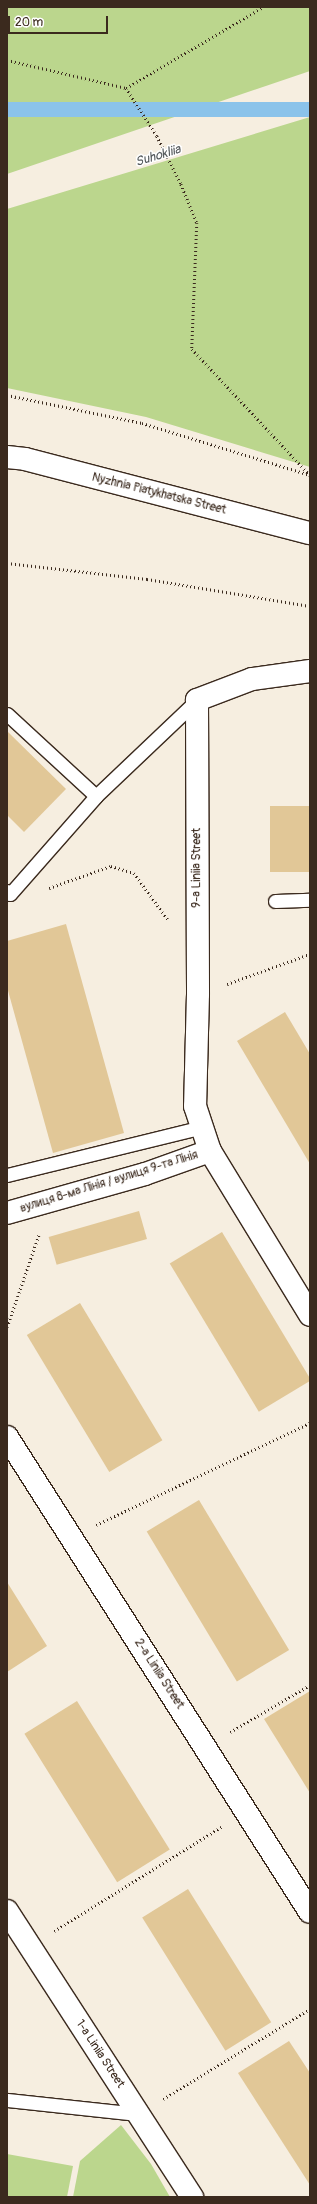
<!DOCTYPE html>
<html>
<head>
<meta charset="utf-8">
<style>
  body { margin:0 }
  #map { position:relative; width:317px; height:2204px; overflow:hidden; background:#f6eee0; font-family:Pangolin,sans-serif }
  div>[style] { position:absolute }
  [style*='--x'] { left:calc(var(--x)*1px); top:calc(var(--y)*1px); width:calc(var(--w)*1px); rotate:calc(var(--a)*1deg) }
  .green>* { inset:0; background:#bbd68d }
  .water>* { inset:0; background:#8bc3ea; transform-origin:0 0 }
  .building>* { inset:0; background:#e1c797; transform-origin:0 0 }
  .path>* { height:2.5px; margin-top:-1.25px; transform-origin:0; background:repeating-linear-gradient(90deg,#3b2a1e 0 1px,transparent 0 4px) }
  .roads { filter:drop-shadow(1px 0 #3b2a1e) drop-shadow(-1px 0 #3b2a1e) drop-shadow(0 1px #3b2a1e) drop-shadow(0 -1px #3b2a1e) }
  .lane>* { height:13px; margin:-6.5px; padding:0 6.5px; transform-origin:6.5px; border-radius:6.5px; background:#fff }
  .street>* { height:22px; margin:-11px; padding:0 11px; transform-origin:11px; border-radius:11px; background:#fff }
  .secondary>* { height:22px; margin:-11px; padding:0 11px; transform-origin:11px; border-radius:11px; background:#fff }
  span { translate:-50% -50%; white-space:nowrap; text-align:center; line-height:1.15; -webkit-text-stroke:3px #fff; paint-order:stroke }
  .street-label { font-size:12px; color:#3b2a1e }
  .water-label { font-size:13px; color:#53585b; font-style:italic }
  .frame { position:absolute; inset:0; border:8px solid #3b2a1e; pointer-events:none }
  .scale { position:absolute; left:8px; top:16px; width:100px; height:18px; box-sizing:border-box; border:2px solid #3b2a1e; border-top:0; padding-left:5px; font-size:12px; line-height:14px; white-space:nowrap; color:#3b2a1e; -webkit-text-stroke:3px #fff; paint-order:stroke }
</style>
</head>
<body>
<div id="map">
  <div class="green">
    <i style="clip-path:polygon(7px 7px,310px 7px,310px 71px,7px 174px)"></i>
    <i style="clip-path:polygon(310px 117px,310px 467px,146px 417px,7px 388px,7px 209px)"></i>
    <i style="clip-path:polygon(121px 2125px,151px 2164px,170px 2197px,73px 2197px,80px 2161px)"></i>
    <i style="clip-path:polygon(7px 2154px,73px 2166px,67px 2197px,7px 2197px)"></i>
  </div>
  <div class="water">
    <i style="left:310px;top:102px;width:15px;height:316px;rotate:90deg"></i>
  </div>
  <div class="building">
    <i style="clip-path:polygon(7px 731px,66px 789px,24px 832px,7px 815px)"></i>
    <i style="left:270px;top:806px;width:40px;height:66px"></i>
    <i style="clip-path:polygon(66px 924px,124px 1133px,53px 1153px,7px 987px,7px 941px)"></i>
    <i style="clip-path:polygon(285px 1012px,310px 1054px,310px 1164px,237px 1041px)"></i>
    <i style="left:139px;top:1211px;width:29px;height:94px;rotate:74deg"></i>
    <i style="left:222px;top:1232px;width:173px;height:61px;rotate:59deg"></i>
    <i style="left:80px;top:1303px;width:160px;height:62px;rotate:59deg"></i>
    <i style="left:199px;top:1500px;width:175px;height:61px;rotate:59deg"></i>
    <i style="clip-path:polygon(7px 1582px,47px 1646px,7px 1672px)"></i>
    <i style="clip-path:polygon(310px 1691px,310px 1793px,264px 1719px)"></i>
    <i style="left:77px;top:1701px;width:175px;height:62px;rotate:58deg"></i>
    <i style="left:188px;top:1889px;width:157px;height:54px;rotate:58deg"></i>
    <i style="clip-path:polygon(289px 2041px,310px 2073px,310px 2185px,238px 2073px)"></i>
  </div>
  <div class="path">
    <i style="--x:7;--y:60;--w:122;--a:13.2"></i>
    <i style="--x:126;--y:88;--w:57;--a:57.1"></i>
    <i style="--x:157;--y:136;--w:54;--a:63.4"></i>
    <i style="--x:181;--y:184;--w:42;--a:67.7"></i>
    <i style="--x:197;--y:223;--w:126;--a:92.3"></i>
    <i style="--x:192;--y:349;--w:173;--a:46.9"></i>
    <i style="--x:126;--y:88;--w:159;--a:-30.6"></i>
    <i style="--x:7;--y:395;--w:138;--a:11.7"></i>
    <i style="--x:142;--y:423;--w:176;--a:17.2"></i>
    <i style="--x:7;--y:563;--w:141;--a:6.5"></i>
    <i style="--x:147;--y:579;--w:165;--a:9.4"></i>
    <i style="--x:49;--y:888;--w:66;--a:-19.5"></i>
    <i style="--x:111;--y:866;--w:24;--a:17"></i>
    <i style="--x:134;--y:873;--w:59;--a:53.9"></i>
    <i style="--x:227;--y:984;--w:88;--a:-19.9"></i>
    <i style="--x:7;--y:1327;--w:98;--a:-71"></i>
    <i style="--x:96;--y:1525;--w:237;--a:-25.5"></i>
    <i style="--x:230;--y:1732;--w:93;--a:-30.4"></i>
    <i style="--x:54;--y:1931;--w:197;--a:-31.9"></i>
    <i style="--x:163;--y:2099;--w:172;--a:-31.5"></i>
  </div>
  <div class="roads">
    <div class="lane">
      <i style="--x:7;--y:714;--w:121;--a:42.7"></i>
      <i style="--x:96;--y:796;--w:139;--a:-43.5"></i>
      <i style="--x:7;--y:891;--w:4;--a:45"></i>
      <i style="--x:10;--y:894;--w:130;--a:-48.7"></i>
      <i style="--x:275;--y:901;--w:35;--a:-2"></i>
      <i style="--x:7;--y:1175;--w:202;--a:-13.8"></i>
      <i style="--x:7;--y:2100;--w:132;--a:6.1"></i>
    </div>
    <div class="street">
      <i style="--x:310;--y:671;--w:59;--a:172.1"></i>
      <i style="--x:252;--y:679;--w:59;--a:159.1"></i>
      <i style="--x:197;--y:700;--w:294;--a:89.8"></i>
      <i style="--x:198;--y:994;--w:112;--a:91.5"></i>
      <i style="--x:195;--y:1106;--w:47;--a:71.6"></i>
      <i style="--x:210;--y:1151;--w:192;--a:58.6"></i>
      <i style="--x:7;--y:1213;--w:143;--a:-15.8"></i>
      <i style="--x:145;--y:1174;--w:69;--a:-19.5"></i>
      <i style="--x:7;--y:1437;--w:563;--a:57.47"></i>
      <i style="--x:7;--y:1911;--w:341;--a:57.1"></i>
    </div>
    <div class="secondary">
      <i style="--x:7;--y:457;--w:18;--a:6"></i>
      <i style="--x:25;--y:459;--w:294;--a:14.6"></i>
    </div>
  </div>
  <div class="street-label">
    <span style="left:159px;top:494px;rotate:14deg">Nyzhnia Piatykhatska Street</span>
    <span style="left:197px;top:868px;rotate:-90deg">9-a Liniia Street</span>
    <span style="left:109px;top:1182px;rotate:-17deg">вулиця 8-ма Лінія / вулиця 9-та Лінія</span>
    <span style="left:159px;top:1674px;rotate:57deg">2-a Liniia Street</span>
    <span style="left:100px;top:2054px;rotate:57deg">1-a Liniia Street</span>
  </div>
  <div class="water-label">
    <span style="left:158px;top:156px;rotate:-17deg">Suhokliia</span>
  </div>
  <div class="frame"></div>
  <div class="scale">20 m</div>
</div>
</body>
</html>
